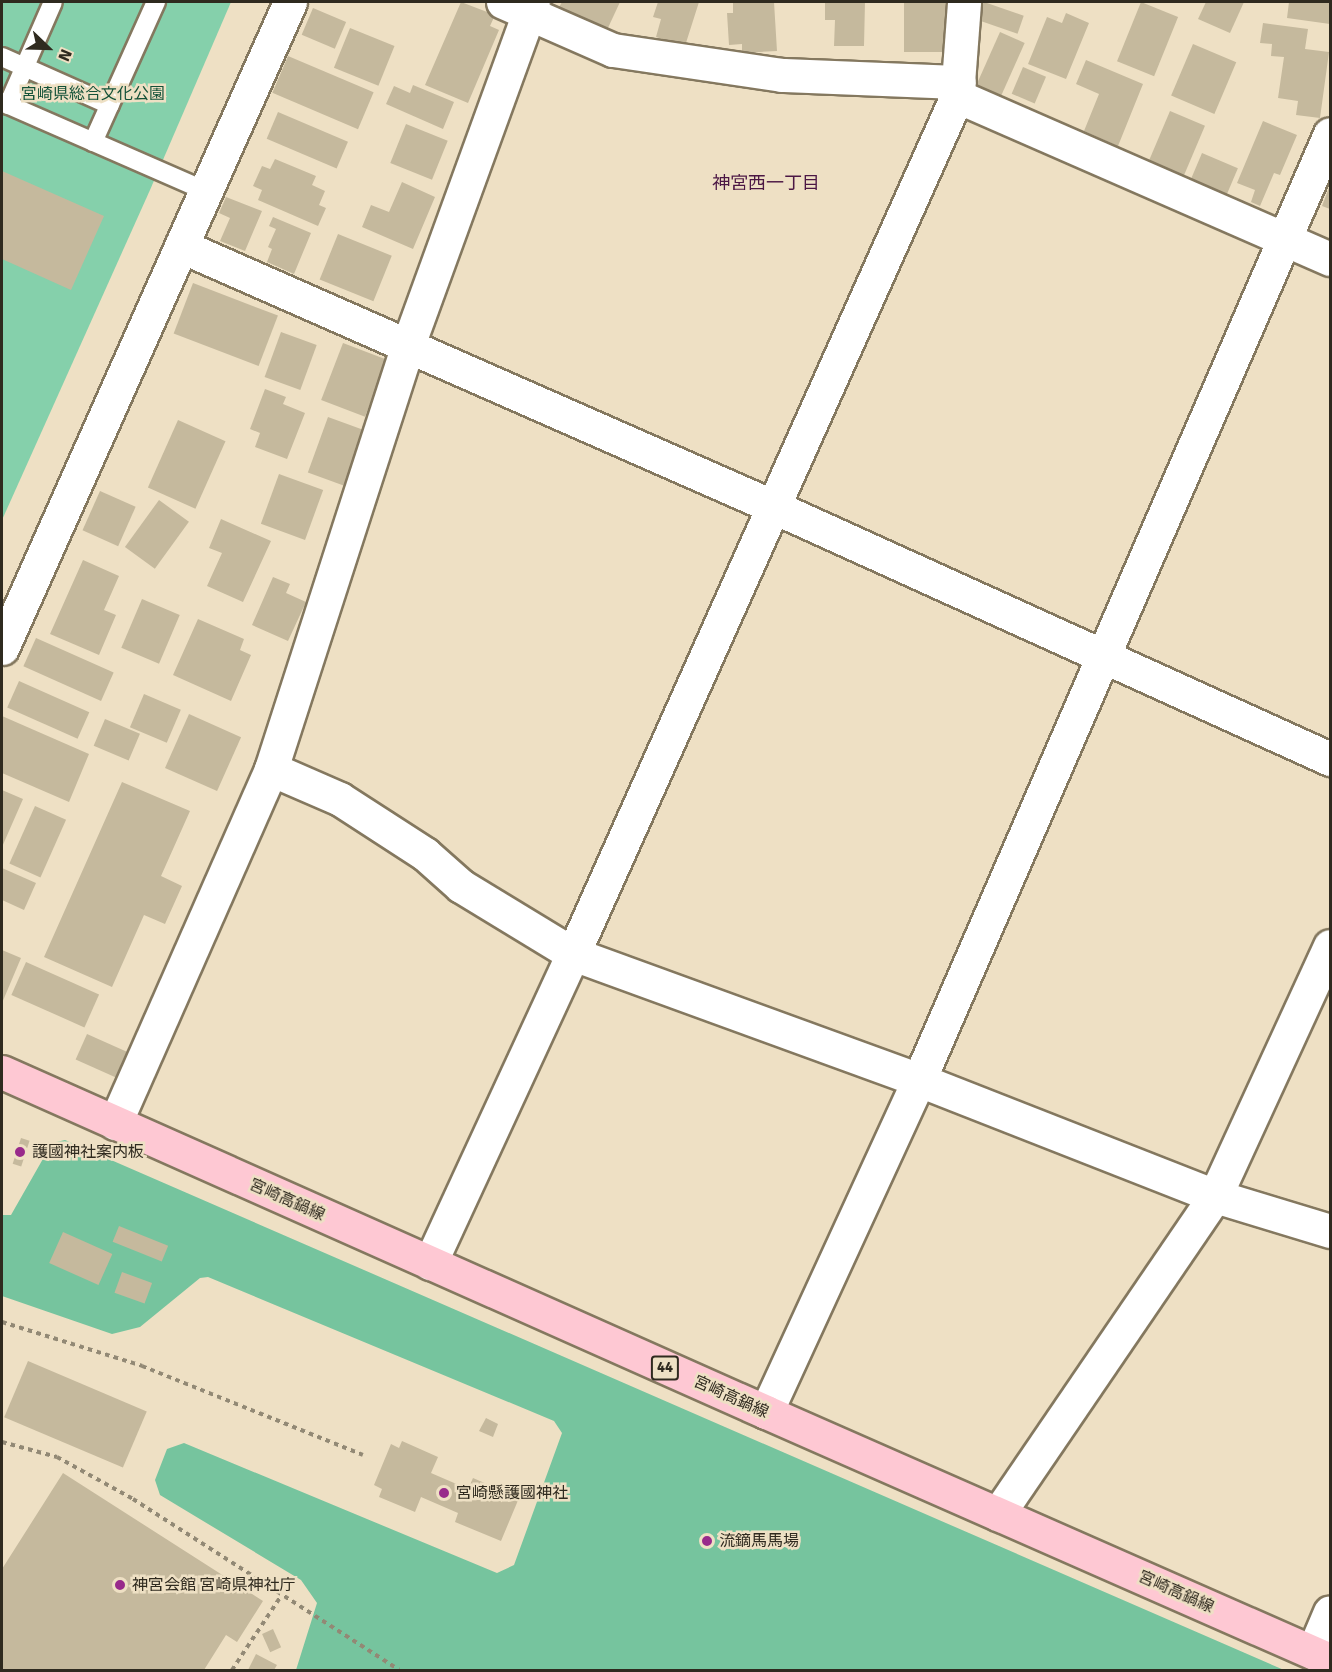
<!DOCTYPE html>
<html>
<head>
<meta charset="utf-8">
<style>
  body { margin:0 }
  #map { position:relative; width:1332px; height:1672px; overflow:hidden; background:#eee0c4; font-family:Signika,"Noto Sans JP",sans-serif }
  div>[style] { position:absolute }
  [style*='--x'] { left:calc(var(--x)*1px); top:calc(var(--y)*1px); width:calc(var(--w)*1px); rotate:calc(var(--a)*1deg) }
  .green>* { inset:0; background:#85d0ab }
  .forest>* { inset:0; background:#76c49e }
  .building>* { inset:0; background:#c5b99d; transform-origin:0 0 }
  .path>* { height:4px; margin-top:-2px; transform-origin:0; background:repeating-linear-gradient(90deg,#928975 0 4.5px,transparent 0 9px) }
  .roads { filter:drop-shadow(2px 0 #84785f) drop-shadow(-2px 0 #84785f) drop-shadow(0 2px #84785f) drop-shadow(0 -2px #84785f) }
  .service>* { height:18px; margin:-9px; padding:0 9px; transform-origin:9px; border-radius:9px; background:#fff }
  .minor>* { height:33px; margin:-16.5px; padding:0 16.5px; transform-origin:16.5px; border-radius:16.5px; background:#fff }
  .tertiary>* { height:33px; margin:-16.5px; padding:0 16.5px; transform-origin:16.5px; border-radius:16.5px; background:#fff }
  .primary>* { height:33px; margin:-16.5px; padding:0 16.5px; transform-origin:16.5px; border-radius:16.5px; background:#fec8d3 }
  .dots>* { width:16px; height:16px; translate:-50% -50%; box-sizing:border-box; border:3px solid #eee0c4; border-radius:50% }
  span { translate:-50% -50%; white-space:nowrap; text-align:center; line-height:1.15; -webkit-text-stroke:5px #eee0c4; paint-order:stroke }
  .shield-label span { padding:2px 4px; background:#eee0c4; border:2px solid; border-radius:4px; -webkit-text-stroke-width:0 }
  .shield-label { font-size:15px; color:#2f2a1f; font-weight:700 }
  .park-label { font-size:16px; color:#135138 }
  .poi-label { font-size:16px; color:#2f2a1f }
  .left { translate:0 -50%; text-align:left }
  .street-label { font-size:16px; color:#2f2a1f }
  .neighbourhood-label { font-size:18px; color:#4b1744 }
  .frame { position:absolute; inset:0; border:3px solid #2f2a1f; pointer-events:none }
  .north { position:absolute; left:18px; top:18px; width:60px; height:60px; -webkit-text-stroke:4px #eee0c4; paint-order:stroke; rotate:113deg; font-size:16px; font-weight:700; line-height:24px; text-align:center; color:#2f2a1f }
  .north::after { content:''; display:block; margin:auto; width:21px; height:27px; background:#2f2a1f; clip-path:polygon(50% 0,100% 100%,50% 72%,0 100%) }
</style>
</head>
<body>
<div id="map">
  <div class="green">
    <i style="clip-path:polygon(2px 2px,231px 2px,150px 190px,2px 520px)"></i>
  </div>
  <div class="forest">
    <i style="clip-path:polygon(65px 1140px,1284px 1670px,296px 1670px,317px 1603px,301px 1580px,160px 1495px,155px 1480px,167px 1449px,184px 1443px,497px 1573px,514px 1565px,562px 1433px,554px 1421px,208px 1277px,200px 1278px,140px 1327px,112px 1334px,2px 1296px,2px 1215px,11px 1215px,52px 1143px)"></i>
  </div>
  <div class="building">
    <i style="clip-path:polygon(461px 2px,495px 15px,490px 26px,499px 30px,468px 103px,425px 85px)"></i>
    <i style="clip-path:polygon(562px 2px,620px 2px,607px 30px,558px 9px)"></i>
    <i style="clip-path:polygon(658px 2px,699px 2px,685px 46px,656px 37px,661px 19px,653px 17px)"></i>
    <i style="clip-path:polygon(733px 2px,774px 2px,777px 51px,742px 53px,742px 44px,729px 45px,727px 13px,733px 13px)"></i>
    <i style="clip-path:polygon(825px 2px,865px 2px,864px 46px,834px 46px,835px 20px,825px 20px)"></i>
    <i style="left:904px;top:2px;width:46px;height:50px"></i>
    <i style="left:984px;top:2px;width:42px;height:19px;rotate:19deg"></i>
    <i style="left:1141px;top:2px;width:40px;height:64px;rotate:22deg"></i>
    <i style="clip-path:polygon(1206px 2px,1244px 2px,1230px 33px,1198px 19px)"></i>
    <i style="clip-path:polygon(1289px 2px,1330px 2px,1330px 24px,1287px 18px)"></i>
    <i style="left:313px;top:8px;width:36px;height:29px;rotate:23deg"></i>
    <i style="clip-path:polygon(1066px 13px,1089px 23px,1066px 79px,1028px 64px,1047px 17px,1062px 23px)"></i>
    <i style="clip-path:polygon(1263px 23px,1308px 29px,1305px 49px,1329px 52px,1320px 118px,1296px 115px,1298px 101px,1278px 98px,1284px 57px,1271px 56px,1272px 44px,1260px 43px)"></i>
    <i style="left:350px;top:28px;width:48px;height:43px;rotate:22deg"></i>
    <i style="left:1000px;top:32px;width:27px;height:60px;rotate:24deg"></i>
    <i style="left:1193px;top:44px;width:47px;height:56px;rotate:23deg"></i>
    <i style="left:288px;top:56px;width:93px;height:40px;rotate:23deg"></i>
    <i style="clip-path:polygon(1086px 60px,1143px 84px,1118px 146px,1084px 131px,1099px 94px,1076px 84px)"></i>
    <i style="left:1023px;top:67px;width:25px;height:29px;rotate:23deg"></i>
    <i style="clip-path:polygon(413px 85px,454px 102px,443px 129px,386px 104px,394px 86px,410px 93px)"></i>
    <i style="left:1170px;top:111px;width:38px;height:55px;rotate:23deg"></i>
    <i style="left:278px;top:112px;width:76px;height:29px;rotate:23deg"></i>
    <i style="clip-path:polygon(1263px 121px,1297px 135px,1280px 175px,1274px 173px,1260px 206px,1251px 202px,1255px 190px,1237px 183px)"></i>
    <i style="left:406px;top:124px;width:45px;height:42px;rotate:22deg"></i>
    <i style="left:1202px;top:153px;width:39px;height:29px;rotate:23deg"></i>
    <i style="clip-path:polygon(275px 159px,316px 176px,312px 185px,325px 191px,319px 205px,326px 208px,318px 226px,258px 200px,262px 190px,253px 186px,262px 166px,270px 169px)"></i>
    <i style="clip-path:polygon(2px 171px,104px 216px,71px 290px,2px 259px)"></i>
    <i style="clip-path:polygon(402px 182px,435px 197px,413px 249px,362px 227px,371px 205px,389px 212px)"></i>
    <i style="clip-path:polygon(1330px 185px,1330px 209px,1322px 206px)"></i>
    <i style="clip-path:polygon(226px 197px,262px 211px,245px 251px,220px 241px,230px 218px,219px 213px)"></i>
    <i style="clip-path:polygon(273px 217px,311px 233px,294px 274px,267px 262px,272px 249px,268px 247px,276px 229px,269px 226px)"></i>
    <i style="left:338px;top:234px;width:58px;height:49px;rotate:22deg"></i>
    <i style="left:193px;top:283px;width:91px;height:54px;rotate:21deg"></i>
    <i style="left:281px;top:332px;width:38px;height:48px;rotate:20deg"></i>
    <i style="left:343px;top:343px;width:47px;height:61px;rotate:21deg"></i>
    <i style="clip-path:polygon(265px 389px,286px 397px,283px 404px,305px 413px,287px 459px,255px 447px,260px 433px,250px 429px)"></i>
    <i style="left:328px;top:417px;width:38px;height:59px;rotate:20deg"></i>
    <i style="left:178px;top:420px;width:52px;height:74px;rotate:24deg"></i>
    <i style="left:279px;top:474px;width:47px;height:53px;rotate:20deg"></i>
    <i style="left:100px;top:491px;width:39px;height:43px;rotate:24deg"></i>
    <i style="left:159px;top:500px;width:37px;height:58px;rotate:36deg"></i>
    <i style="clip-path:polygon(221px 519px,271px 541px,243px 602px,207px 586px,222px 553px,209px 548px)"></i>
    <i style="clip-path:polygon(83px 560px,119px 576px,104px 610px,116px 615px,99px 655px,50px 634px)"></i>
    <i style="clip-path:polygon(273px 577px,290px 584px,286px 593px,306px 602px,288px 641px,252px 625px)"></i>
    <i style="left:142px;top:599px;width:41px;height:53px;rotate:23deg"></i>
    <i style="clip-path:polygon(198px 619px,244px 639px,240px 650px,251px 655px,231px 701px,173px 675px)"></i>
    <i style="left:36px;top:638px;width:85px;height:31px;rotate:24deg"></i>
    <i style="left:19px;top:681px;width:77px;height:29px;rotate:24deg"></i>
    <i style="left:144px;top:694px;width:40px;height:36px;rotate:23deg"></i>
    <i style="left:189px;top:714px;width:57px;height:59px;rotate:24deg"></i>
    <i style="clip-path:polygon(2px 716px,89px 754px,69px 802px,2px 773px)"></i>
    <i style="left:105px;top:719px;width:38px;height:29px;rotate:23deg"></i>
    <i style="clip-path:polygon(122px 782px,190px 811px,161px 876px,182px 886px,165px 924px,144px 915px,112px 987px,44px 957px)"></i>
    <i style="clip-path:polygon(2px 790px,23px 799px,2px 847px)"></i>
    <i style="left:35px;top:806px;width:34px;height:63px;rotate:24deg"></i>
    <i style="clip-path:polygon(2px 868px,36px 883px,24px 910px,2px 900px)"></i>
    <i style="clip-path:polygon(2px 950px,21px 958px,2px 1003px)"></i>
    <i style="left:26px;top:962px;width:80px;height:36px;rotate:24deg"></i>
    <i style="left:87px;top:1034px;width:46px;height:28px;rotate:24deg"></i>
    <i style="left:21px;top:1138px;width:9px;height:27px;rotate:18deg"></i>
    <i style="left:119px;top:1226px;width:53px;height:17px;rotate:22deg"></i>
    <i style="left:63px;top:1232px;width:54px;height:34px;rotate:24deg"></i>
    <i style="left:122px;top:1272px;width:32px;height:22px;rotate:20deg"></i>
    <i style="left:28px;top:1361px;width:129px;height:61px;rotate:23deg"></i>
    <i style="clip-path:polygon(486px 1418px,498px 1424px,493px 1437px,479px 1431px)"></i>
    <i style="clip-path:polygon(402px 1441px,438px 1457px,431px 1473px,468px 1489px,473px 1478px,519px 1498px,501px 1541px,455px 1522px,458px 1513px,421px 1497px,415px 1512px,379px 1497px,382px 1489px,374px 1485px,391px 1444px,399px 1448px)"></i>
    <i style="clip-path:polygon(63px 1473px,263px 1601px,237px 1642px,226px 1635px,204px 1670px,2px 1670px,2px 1569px)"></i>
    <i style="left:273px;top:1629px;width:20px;height:12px;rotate:66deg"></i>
    <i style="clip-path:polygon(256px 1654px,277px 1665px,274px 1670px,248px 1670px)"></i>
  </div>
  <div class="path">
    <i style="--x:2;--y:1322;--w:147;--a:17.4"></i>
    <i style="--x:142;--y:1366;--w:238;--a:21.9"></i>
    <i style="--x:2;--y:1442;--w:57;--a:15.3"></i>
    <i style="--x:57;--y:1457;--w:87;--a:28.9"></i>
    <i style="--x:133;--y:1499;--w:316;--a:32.7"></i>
    <i style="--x:232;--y:1670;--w:89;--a:-56.5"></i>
  </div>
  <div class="roads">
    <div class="service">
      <i style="--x:2;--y:57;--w:118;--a:24"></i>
      <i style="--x:2;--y:102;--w:223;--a:23.6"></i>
      <i style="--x:8;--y:105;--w:112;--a:-66.4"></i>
      <i style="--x:93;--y:142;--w:154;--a:-65.8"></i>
    </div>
    <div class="minor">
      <i style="--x:503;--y:2;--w:120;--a:23.6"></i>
      <i style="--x:613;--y:50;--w:171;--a:8.4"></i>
      <i style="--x:782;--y:75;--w:177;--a:2.3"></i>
      <i style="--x:957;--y:96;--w:407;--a:23.6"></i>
      <i style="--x:181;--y:246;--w:646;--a:23.75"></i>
      <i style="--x:772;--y:506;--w:613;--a:24.39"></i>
      <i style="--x:271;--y:769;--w:75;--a:23.5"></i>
      <i style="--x:340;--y:799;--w:101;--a:32.9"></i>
      <i style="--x:425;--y:854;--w:48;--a:41.6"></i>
      <i style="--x:461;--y:886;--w:131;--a:31.3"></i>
      <i style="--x:573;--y:954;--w:368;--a:20"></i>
      <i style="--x:919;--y:1080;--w:318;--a:21.4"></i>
      <i style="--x:1215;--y:1196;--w:120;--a:16.9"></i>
      <i style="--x:115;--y:1123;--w:387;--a:-66.2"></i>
      <i style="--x:271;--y:769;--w:446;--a:-72.1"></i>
      <i style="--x:408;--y:345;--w:365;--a:-70"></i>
      <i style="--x:430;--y:1263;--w:340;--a:-65.2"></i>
      <i style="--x:573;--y:954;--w:940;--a:-65.89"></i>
      <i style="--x:957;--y:96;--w:94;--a:-85.7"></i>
      <i style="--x:766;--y:1412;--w:366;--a:-65.3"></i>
      <i style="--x:919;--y:1080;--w:1031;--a:-66.52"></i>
      <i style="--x:998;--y:1514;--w:385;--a:-55.7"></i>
      <i style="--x:1215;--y:1196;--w:275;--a:-65.3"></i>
      <i style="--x:1313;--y:1652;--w:43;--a:-67"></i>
    </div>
    <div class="tertiary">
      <i style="--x:2;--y:648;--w:707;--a:-65.97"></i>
    </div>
    <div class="primary">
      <i style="--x:2;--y:1072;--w:836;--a:23.99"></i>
      <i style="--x:766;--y:1412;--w:616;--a:23.74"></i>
    </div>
  </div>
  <div class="dots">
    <i style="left:20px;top:1152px;background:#982a8b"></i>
    <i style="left:444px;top:1493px;background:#982a8b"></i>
    <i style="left:707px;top:1541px;background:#982a8b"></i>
    <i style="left:120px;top:1585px;background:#982a8b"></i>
  </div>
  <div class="shield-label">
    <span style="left:665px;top:1368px">44</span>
  </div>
  <div class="park-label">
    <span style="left:93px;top:94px">宮崎県総合文化公園</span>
  </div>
  <div class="poi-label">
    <span class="left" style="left:32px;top:1152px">護國神社案内板</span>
    <span class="left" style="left:456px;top:1493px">宮崎懸護國神社</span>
    <span class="left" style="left:719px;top:1541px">流鏑馬馬場</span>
    <span class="left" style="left:132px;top:1585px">神宮会館 宮崎県神社庁</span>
  </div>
  <div class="street-label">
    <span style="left:287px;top:1200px;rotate:24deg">宮崎高鍋線</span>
    <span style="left:731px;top:1397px;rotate:24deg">宮崎高鍋線</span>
    <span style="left:1176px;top:1592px;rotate:24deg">宮崎高鍋線</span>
  </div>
  <div class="neighbourhood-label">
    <span style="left:766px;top:183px">神宮西一丁目</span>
  </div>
  <div class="frame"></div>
  <div class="north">N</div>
</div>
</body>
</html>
